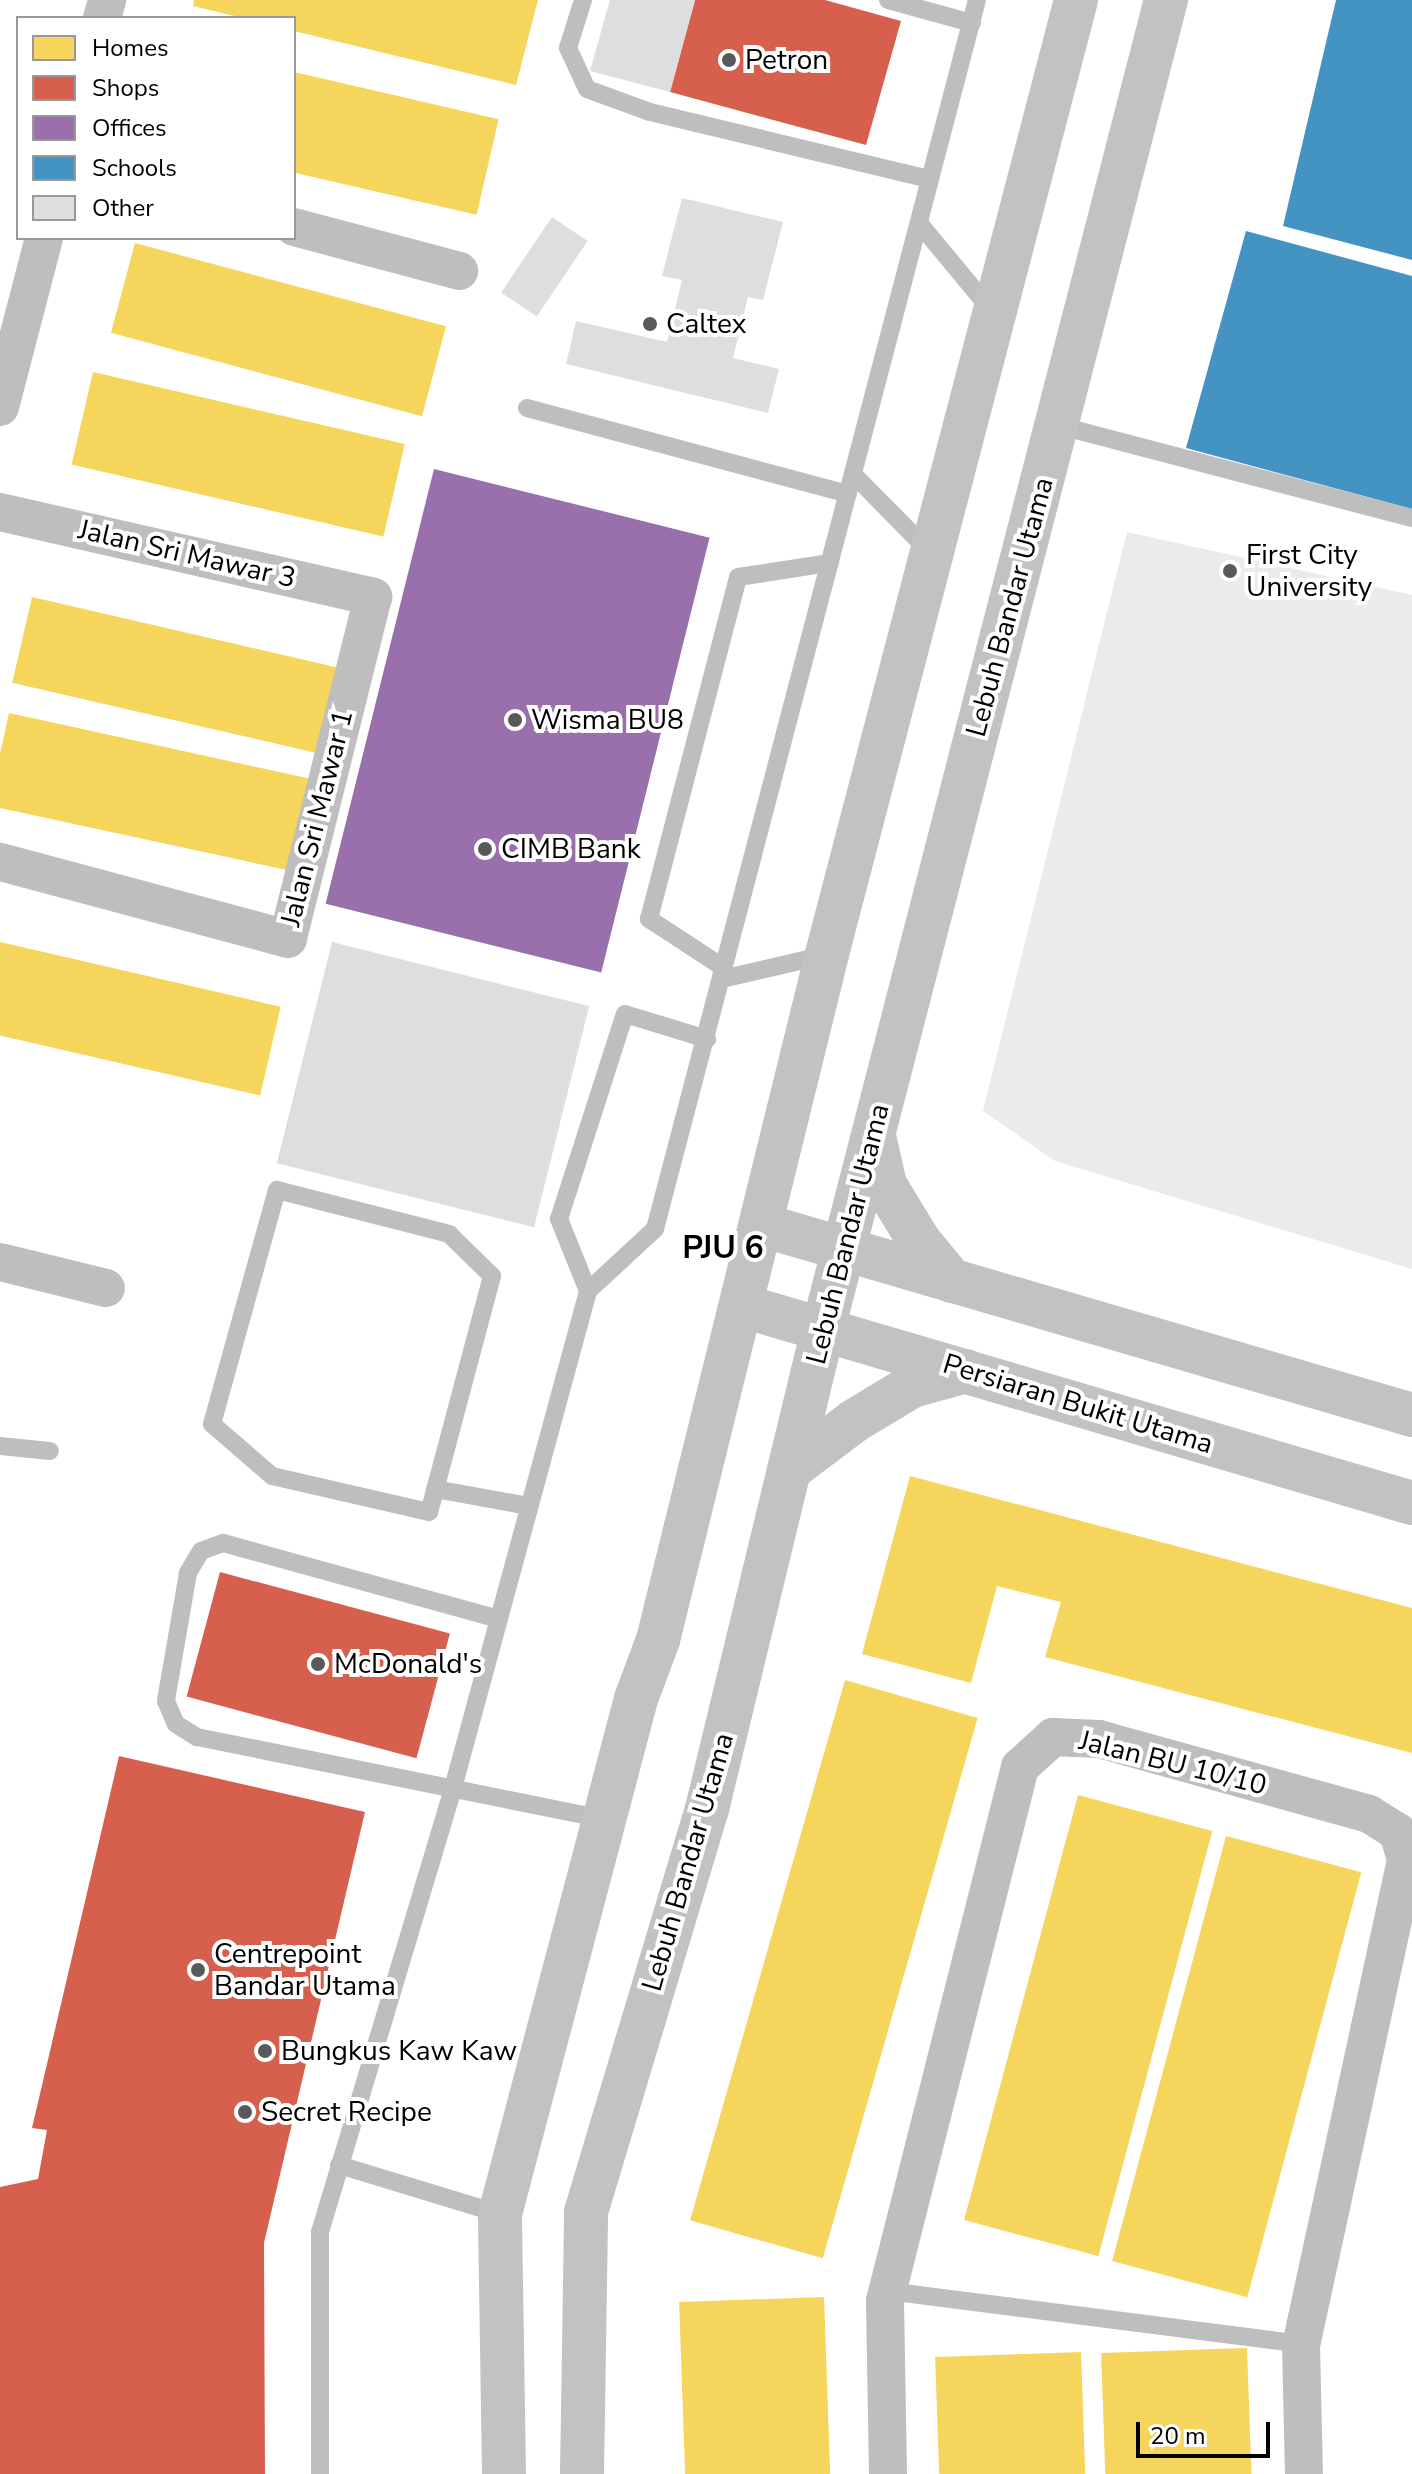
<!DOCTYPE html>
<html>
<head>
<meta charset="utf-8">
<style>
  body { margin:0 }
  #map { position:relative; width:1412px; height:2474px; overflow:hidden; background:#fff; font-family:"Nunito Sans",sans-serif }
  div>[style] { position:absolute }
  [style*='--x'] { left:calc(var(--x)*1px); top:calc(var(--y)*1px); width:calc(var(--w)*1px); rotate:calc(var(--a)*1deg) }
  .green>* { inset:0; background:#ebebeb }
  .homes>* { inset:0; background:#f6d55c; transform-origin:0 0 }
  .shops>* { inset:0; background:#d6604d; transform-origin:0 0 }
  .offices>* { inset:0; background:#9970ab; transform-origin:0 0 }
  .schools>* { inset:0; background:#4393c3 }
  .building>* { inset:0; background:#dedede; transform-origin:0 0 }
  .lane>* { height:18px; margin:-9px; padding:0 9px; transform-origin:9px; border-radius:9px; background:#bebebe }
  .street>* { height:38px; margin:-19px; padding:0 19px; transform-origin:19px; border-radius:19px; background:#bebebe }
  .secondary>* { height:44px; margin:-22px; padding:0 22px; transform-origin:22px; border-radius:22px; background:#c2c2c2 }
  .dots>* { width:22px; height:22px; translate:-50% -50%; box-sizing:border-box; border:4px solid #fff; border-radius:50% }
  span { translate:-50% -50%; white-space:nowrap; text-align:center; line-height:1.15; -webkit-text-stroke:8px #fff; paint-order:stroke }
  .poi-label { font-size:28px; color:#000 }
  .left { translate:0 -50%; text-align:left }
  .street-label { font-size:28px; color:#000 }
  .quarter-label { font-size:32px; color:#000; font-weight:700 }
  .legend { position:absolute; left:16px; top:16px; width:280px; height:224px; box-sizing:border-box; background:#fff; border:2px solid #999; margin:0; padding:10px 14px; list-style:none; font-size:24px; color:#000 }
  .legend li { display:flex; align-items:center; gap:16px; height:40px }
  .legend b { width:40px; border:2px solid #999 }
  .scale { position:absolute; left:1136px; top:2422px; width:134px; height:36px; box-sizing:border-box; border:4px solid #000; border-top:0; padding-left:10px; font-size:24px; line-height:28px; white-space:nowrap; color:#000; -webkit-text-stroke:6px #fff; paint-order:stroke }
</style>
</head>
<body>
<div id="map">
  <div class="green">
    <i style="clip-path:polygon(1127px 532px,1412px 595px,1412px 1269px,1055px 1161px,983px 1111px)"></i>
  </div>
  <div class="homes">
    <i style="clip-path:polygon(194px 0,538px 0,516px 85px,294px 31px,294px 18px,243px 18px,193px 6px)"></i>
    <i style="left:294px;top:72px;width:210px;height:98px;rotate:13deg"></i>
    <i style="left:135px;top:243px;width:322px;height:93px;rotate:15deg"></i>
    <i style="left:93px;top:372px;width:320px;height:95px;rotate:13deg"></i>
    <i style="left:32px;top:597px;width:319px;height:88px;rotate:13deg"></i>
    <i style="clip-path:polygon(9px 713px,316px 780px,296px 872px,0 808px,0 754px)"></i>
    <i style="left:0;top:942px;width:288px;height:91px;rotate:13deg"></i>
    <i style="clip-path:polygon(910px 1476px,1412px 1608px,1412px 1753px,1045px 1657px,1061px 1602px,997px 1586px,971px 1683px,862px 1654px)"></i>
    <i style="left:845px;top:1680px;width:138px;height:562px;rotate:16deg"></i>
    <i style="left:1078px;top:1795px;width:139px;height:440px;rotate:15deg"></i>
    <i style="left:1226px;top:1836px;width:140px;height:440px;rotate:15deg"></i>
    <i style="left:824px;top:2297px;width:177px;height:145px;rotate:88deg"></i>
    <i style="left:1247px;top:2348px;width:126px;height:146px;rotate:88deg"></i>
    <i style="left:1081px;top:2352px;width:122px;height:146px;rotate:88deg"></i>
  </div>
  <div class="shops">
    <i style="clip-path:polygon(695px 0,825px 0,901px 21px,866px 145px,670px 92px)"></i>
    <i style="left:220px;top:1572px;width:238px;height:129px;rotate:15deg"></i>
    <i style="clip-path:polygon(119px 1756px,365px 1812px,264px 2243px,265px 2474px,0 2474px,0 2187px,38px 2179px,47px 2130px,32px 2128px)"></i>
  </div>
  <div class="offices">
    <i style="left:434px;top:469px;width:284px;height:448px;rotate:14deg"></i>
  </div>
  <div class="schools">
    <i style="clip-path:polygon(1336px 0,1412px 0,1412px 260px,1283px 226px)"></i>
    <i style="clip-path:polygon(1246px 231px,1412px 276px,1412px 509px,1186px 448px)"></i>
  </div>
  <div class="building">
    <i style="clip-path:polygon(610px 0,695px 0,670px 92px,590px 71px)"></i>
    <i style="clip-path:polygon(682px 198px,783px 222px,763px 300px,748px 297px,733px 358px,779px 369px,768px 413px,566px 364px,576px 321px,667px 342px,682px 280px,662px 276px)"></i>
    <i style="left:552px;top:217px;width:43px;height:91px;rotate:34deg"></i>
    <i style="left:332px;top:942px;width:265px;height:228px;rotate:14deg"></i>
  </div>
  <div class="lane">
    <i style="--x:583;--y:0;--w:50;--a:107.4"></i>
    <i style="--x:568;--y:48;--w:45;--a:65.1"></i>
    <i style="--x:587;--y:89;--w:67;--a:20.1"></i>
    <i style="--x:650;--y:112;--w:288;--a:13.5"></i>
    <i style="--x:888;--y:0;--w:87;--a:15.3"></i>
    <i style="--x:919;--y:223;--w:113;--a:50.4"></i>
    <i style="--x:527;--y:408;--w:332;--a:15"></i>
    <i style="--x:1057;--y:425;--w:367;--a:14.7"></i>
    <i style="--x:853;--y:474;--w:108;--a:45.4"></i>
    <i style="--x:724;--y:968;--w:90;--a:-146.8"></i>
    <i style="--x:649;--y:919;--w:353;--a:-75.4"></i>
    <i style="--x:738;--y:577;--w:93;--a:-8.7"></i>
    <i style="--x:722;--y:979;--w:106;--a:-13.1"></i>
    <i style="--x:277;--y:1190;--w:178;--a:14.3"></i>
    <i style="--x:449;--y:1234;--w:60;--a:44.3"></i>
    <i style="--x:492;--y:1276;--w:244;--a:104.9"></i>
    <i style="--x:429;--y:1512;--w:161;--a:-167.1"></i>
    <i style="--x:272;--y:1476;--w:79;--a:-139.1"></i>
    <i style="--x:212;--y:1424;--w:243;--a:-74.5"></i>
    <i style="--x:588;--y:1291;--w:78;--a:-111.9"></i>
    <i style="--x:559;--y:1219;--w:215;--a:-72.2"></i>
    <i style="--x:625;--y:1014;--w:86;--a:17"></i>
    <i style="--x:0;--y:1446;--w:50;--a:5.7"></i>
    <i style="--x:435;--y:1489;--w:96;--a:10.3"></i>
    <i style="--x:499;--y:1619;--w:286;--a:-164.6"></i>
    <i style="--x:223;--y:1543;--w:23;--a:160"></i>
    <i style="--x:201;--y:1551;--w:26;--a:121"></i>
    <i style="--x:188;--y:1573;--w:130;--a:99.8"></i>
    <i style="--x:166;--y:1701;--w:25;--a:67"></i>
    <i style="--x:176;--y:1724;--w:25;--a:32"></i>
    <i style="--x:197;--y:1737;--w:416;--a:11.4"></i>
    <i style="--x:339;--y:2165;--w:168;--a:16.9"></i>
    <i style="--x:888;--y:2291;--w:416;--a:7.3"></i>
    <i style="--x:320;--y:2474;--w:242;--a:-90"></i>
    <i style="--x:320;--y:2232;--w:463;--a:-73.3"></i>
    <i style="--x:453;--y:1788;--w:515;--a:-74.8"></i>
    <i style="--x:588;--y:1291;--w:91;--a:-42.8"></i>
    <i style="--x:655;--y:1229;--w:1270;--a:-75.32"></i>
  </div>
  <div class="street">
    <i style="--x:102;--y:18;--w:19;--a:-74"></i>
    <i style="--x:294;--y:227;--w:171;--a:14.9"></i>
    <i style="--x:0;--y:407;--w:175;--a:-75.4"></i>
    <i style="--x:0;--y:512;--w:383;--a:12.8"></i>
    <i style="--x:373;--y:597;--w:352;--a:104"></i>
    <i style="--x:288;--y:939;--w:298;--a:-165"></i>
    <i style="--x:0;--y:1262;--w:109;--a:13.8"></i>
    <i style="--x:888;--y:2474;--w:173;--a:-91"></i>
    <i style="--x:885;--y:2301;--w:551;--a:-75.81"></i>
    <i style="--x:1020;--y:1767;--w:45;--a:-42.3"></i>
    <i style="--x:1053;--y:1737;--w:46;--a:2.5"></i>
    <i style="--x:1099;--y:1739;--w:280;--a:15.5"></i>
    <i style="--x:1369;--y:1814;--w:34;--a:32"></i>
    <i style="--x:1398;--y:1832;--w:29;--a:74"></i>
    <i style="--x:1406;--y:1860;--w:495;--a:102.2"></i>
    <i style="--x:1301;--y:2344;--w:130;--a:88.7"></i>
  </div>
  <div class="secondary">
    <i style="--x:874;--y:1136;--w:50;--a:77.3"></i>
    <i style="--x:885;--y:1185;--w:66;--a:58.7"></i>
    <i style="--x:919;--y:1241;--w:52;--a:50.5"></i>
    <i style="--x:762;--y:1225;--w:677;--a:16.29"></i>
    <i style="--x:743;--y:1306;--w:697;--a:16.41"></i>
    <i style="--x:789;--y:1470;--w:81;--a:-37"></i>
    <i style="--x:854;--y:1421;--w:68;--a:-31.1"></i>
    <i style="--x:912;--y:1386;--w:56;--a:-15.5"></i>
    <i style="--x:504;--y:2474;--w:260;--a:-90.9"></i>
    <i style="--x:500;--y:2214;--w:533;--a:-75.21"></i>
    <i style="--x:636;--y:1699;--w:63;--a:-69.6"></i>
    <i style="--x:658;--y:1640;--w:707;--a:-76.16"></i>
    <i style="--x:827;--y:954;--w:986;--a:-75.37"></i>
    <i style="--x:582;--y:2474;--w:262;--a:-89.1"></i>
    <i style="--x:586;--y:2212;--w:421;--a:-73.3"></i>
    <i style="--x:707;--y:1809;--w:494;--a:-76.4"></i>
    <i style="--x:823;--y:1329;--w:1373;--a:-75.53"></i>
  </div>
  <div class="dots">
    <i style="left:729px;top:60px;background:#595959"></i>
    <i style="left:650px;top:324px;background:#595959"></i>
    <i style="left:1230px;top:571px;background:#595959"></i>
    <i style="left:515px;top:720px;background:#595959"></i>
    <i style="left:485px;top:849px;background:#595959"></i>
    <i style="left:318px;top:1664px;background:#595959"></i>
    <i style="left:198px;top:1970px;background:#595959"></i>
    <i style="left:265px;top:2051px;background:#595959"></i>
    <i style="left:245px;top:2112px;background:#595959"></i>
  </div>
  <div class="poi-label">
    <span class="left" style="left:745px;top:60px">Petron</span>
    <span class="left" style="left:666px;top:324px">Caltex</span>
    <span class="left" style="left:1246px;top:571px">First City<br>University</span>
    <span class="left" style="left:531px;top:720px">Wisma BU8</span>
    <span class="left" style="left:501px;top:849px">CIMB Bank</span>
    <span class="left" style="left:334px;top:1664px">McDonald's</span>
    <span class="left" style="left:214px;top:1970px">Centrepoint<br>Bandar Utama</span>
    <span class="left" style="left:281px;top:2051px">Bungkus Kaw Kaw</span>
    <span class="left" style="left:261px;top:2112px">Secret Recipe</span>
  </div>
  <div class="street-label">
    <span style="left:187px;top:554px;rotate:13deg">Jalan Sri Mawar 3</span>
    <span style="left:1010px;top:607px;rotate:-75deg">Lebuh Bandar Utama</span>
    <span style="left:317px;top:818px;rotate:-76deg">Jalan Sri Mawar 1</span>
    <span style="left:848px;top:1234px;rotate:-76deg">Lebuh Bandar Utama</span>
    <span style="left:1078px;top:1404px;rotate:17deg">Persiaran Bukit Utama</span>
    <span style="left:1173px;top:1763px;rotate:14deg">Jalan BU 10/10</span>
    <span style="left:688px;top:1862px;rotate:-74deg">Lebuh Bandar Utama</span>
  </div>
  <div class="quarter-label">
    <span style="left:723px;top:1248px">PJU 6</span>
  </div>
  <ul class="legend">
  <li><b style="height:22px;background:#f6d55c"></b>Homes</li>
  <li><b style="height:22px;background:#d6604d"></b>Shops</li>
  <li><b style="height:22px;background:#9970ab"></b>Offices</li>
  <li><b style="height:22px;background:#4393c3"></b>Schools</li>
  <li><b style="height:22px;background:#dedede"></b>Other</li>
  </ul>
  <div class="scale">20 m</div>
</div>
</body>
</html>
